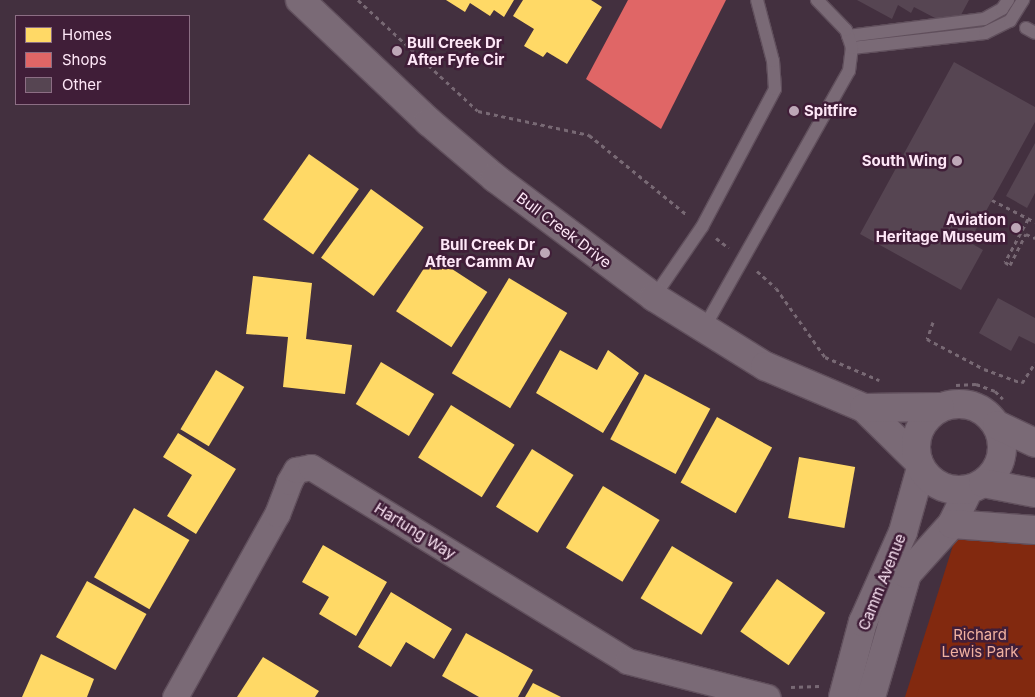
<!DOCTYPE html>
<html>
<head>
<meta charset="utf-8">
<style>
  body { margin:0 }
  #map { position:relative; width:1035px; height:697px; overflow:hidden; background:#43303f; font-family:Inter,sans-serif }
  div>[style] { position:absolute }
  [style*='--x'] { left:calc(var(--x)*1px); top:calc(var(--y)*1px); width:calc(var(--w)*1px); rotate:calc(var(--a)*1deg) }
  .green>* { inset:0; background:#82290f }
  .homes>* { inset:0; background:#ffd966; transform-origin:0 0 }
  .shops>* { inset:0; background:#e06666 }
  .building>* { inset:0; background:#564552 }
  .path>* { height:3px; margin-top:-1.5px; transform-origin:0; background:repeating-linear-gradient(90deg,#786974 0 4px,transparent 0 8px) }
  .roads { filter:drop-shadow(1px 0 #604f5c) drop-shadow(-1px 0 #604f5c) drop-shadow(0 1px #604f5c) drop-shadow(0 -1px #604f5c) }
  .service>* { height:12px; margin:-6px; padding:0 6px; transform-origin:6px; border-radius:6px; background:#7a6a76 }
  .minor>* { height:25px; margin:-12.5px; padding:0 12.5px; transform-origin:12.5px; border-radius:12.5px; background:#7a6a76 }
  .tertiary>* { height:28px; margin:-14px; padding:0 14px; transform-origin:14px; border-radius:14px; background:#7a6a76 }
  .secondary>* { height:28px; margin:-14px; padding:0 14px; transform-origin:14px; border-radius:14px; background:#7a6a76 }
  .secondary>.ring { margin:-14px; padding:0; box-sizing:content-box; background:none; border:28px solid #7a6a76; border-radius:50% }
  .dots>* { width:14px; height:14px; translate:-50% -50%; box-sizing:border-box; border:2px solid #401e38; border-radius:50% }
  span { translate:-50% -50%; white-space:nowrap; text-align:center; line-height:1.15; -webkit-text-stroke:5px #401e38; paint-order:stroke }
  .poi-label { font-size:15px; color:#fee7f7; font-weight:700 }
  .left { translate:0 -50%; text-align:left }
  .right { translate:-100% -50%; text-align:right }
  .street-label { font-size:15px; color:#fee7f7 }
  .park-label { font-size:15px; color:#f1b1a0 }
  .legend { position:absolute; left:15px; top:15px; width:175px; height:90px; box-sizing:border-box; background:#401e38; border:1px solid #8c6e84; margin:0; padding:6px 9px; list-style:none; font-size:15px; color:#fee7f7 }
  .legend li { display:flex; align-items:center; gap:10px; height:25px }
  .legend b { width:25px; border:1px solid #8c6e84 }
</style>
</head>
<body>
<div id="map">
  <div class="green">
    <i style="clip-path:polygon(1035px 528px,1035px 697px,905px 697px,955px 539px)"></i>
  </div>
  <div class="homes">
    <i style="clip-path:polygon(446px 0,514px 0,504px 17px,494px 10px,490px 16px,470px 3px,465px 12px)"></i>
    <i style="clip-path:polygon(523px 0,591px 0,602px 7px,567px 64px,547px 52px,543px 57px,524px 46px,534px 29px,513px 16px)"></i>
    <i style="left:309px;top:154px;width:61px;height:80px;rotate:35deg"></i>
    <i style="left:371px;top:189px;width:65px;height:85px;rotate:36deg"></i>
    <i style="left:432px;top:256px;width:66px;height:66px;rotate:33deg"></i>
    <i style="clip-path:polygon(253px 276px,312px 283px,306px 339px,352px 345px,345px 394px,283px 387px,288px 337px,246px 334px)"></i>
    <i style="left:509px;top:278px;width:68px;height:111px;rotate:31deg"></i>
    <i style="clip-path:polygon(560px 350px,597px 370px,608px 350px,639px 373px,603px 433px,536px 393px)"></i>
    <i style="left:381px;top:362px;width:62px;height:49px;rotate:31deg"></i>
    <i style="left:216px;top:370px;width:33px;height:69px;rotate:31deg"></i>
    <i style="left:645px;top:374px;width:74px;height:74px;rotate:28deg"></i>
    <i style="left:451px;top:405px;width:75px;height:62px;rotate:32deg"></i>
    <i style="left:717px;top:417px;width:63px;height:75px;rotate:29deg"></i>
    <i style="clip-path:polygon(178px 433px,236px 469px,196px 534px,167px 516px,192px 475px,163px 457px)"></i>
    <i style="left:532px;top:449px;width:49px;height:68px;rotate:32deg"></i>
    <i style="left:799px;top:457px;width:57px;height:62px;rotate:10deg"></i>
    <i style="left:603px;top:486px;width:66px;height:72px;rotate:31deg"></i>
    <i style="left:134px;top:508px;width:64px;height:80px;rotate:30deg"></i>
    <i style="clip-path:polygon(323px 545px,387px 582px,356px 636px,319px 614px,329px 597px,302px 582px)"></i>
    <i style="left:672px;top:546px;width:71px;height:61px;rotate:31deg"></i>
    <i style="left:777px;top:579px;width:59px;height:64px;rotate:35deg"></i>
    <i style="left:87px;top:581px;width:68px;height:64px;rotate:29deg"></i>
    <i style="clip-path:polygon(391px 592px,452px 629px,434px 659px,406px 642px,391px 667px,358px 647px)"></i>
    <i style="clip-path:polygon(466px 633px,533px 670px,518px 697px,479px 697px,442px 676px)"></i>
    <i style="clip-path:polygon(41px 654px,94px 679px,87px 697px,22px 697px)"></i>
    <i style="clip-path:polygon(263px 657px,319px 691px,315px 697px,237px 697px)"></i>
    <i style="clip-path:polygon(533px 683px,561px 697px,525px 697px)"></i>
  </div>
  <div class="shops">
    <i style="clip-path:polygon(628px 0,726px 0,661px 129px,586px 79px)"></i>
  </div>
  <div class="building">
    <i style="clip-path:polygon(857px 0,969px 0,954px 28px,914px 7px,911px 13px,898px 5px,892px 19px)"></i>
    <i style="clip-path:polygon(954px 62px,1035px 107px,1035px 122px,969px 242px,983px 250px,961px 290px,860px 234px)"></i>
    <i style="clip-path:polygon(1035px 143px,1035px 193px,1027px 208px,1006px 196px)"></i>
    <i style="clip-path:polygon(998px 298px,1035px 318px,1035px 344px,1019px 336px,1011px 351px,979px 333px)"></i>
  </div>
  <div class="path">
    <i style="--x:358;--y:0;--w:163;--a:42.8"></i>
    <i style="--x:478;--y:111;--w:114;--a:12.2"></i>
    <i style="--x:589;--y:135;--w:127;--a:39.2"></i>
    <i style="--x:992;--y:200;--w:48;--a:27.1"></i>
    <i style="--x:1028;--y:219;--w:49;--a:118.1"></i>
    <i style="--x:1005;--y:262;--w:6;--a:31"></i>
    <i style="--x:1010;--y:265;--w:35;--a:-63"></i>
    <i style="--x:1026;--y:234;--w:10;--a:24"></i>
    <i style="--x:716;--y:238;--w:16;--a:38"></i>
    <i style="--x:757;--y:271;--w:25;--a:42"></i>
    <i style="--x:776;--y:288;--w:85;--a:54.6"></i>
    <i style="--x:825;--y:357;--w:59;--a:23.1"></i>
    <i style="--x:933;--y:322;--w:18;--a:109"></i>
    <i style="--x:927;--y:339;--w:64;--a:27.8"></i>
    <i style="--x:984;--y:369;--w:40;--a:20.2"></i>
    <i style="--x:1022;--y:383;--w:24;--a:-57"></i>
    <i style="--x:956;--y:385;--w:20;--a:-3"></i>
    <i style="--x:976;--y:384;--w:20;--a:20"></i>
    <i style="--x:995;--y:391;--w:11;--a:45"></i>
    <i style="--x:791;--y:687;--w:28;--a:-2"></i>
  </div>
  <div class="roads">
    <div class="service">
      <i style="--x:1026;--y:28;--w:10;--a:29"></i>
      <i style="--x:848;--y:36;--w:137;--a:-7.1"></i>
      <i style="--x:984;--y:19;--w:21;--a:-29"></i>
      <i style="--x:1002;--y:9;--w:11;--a:-56"></i>
      <i style="--x:852;--y:48;--w:134;--a:-6.4"></i>
      <i style="--x:985;--y:33;--w:28;--a:-26"></i>
      <i style="--x:1010;--y:21;--w:25;--a:-58"></i>
      <i style="--x:654;--y:297;--w:85;--a:-55.6"></i>
      <i style="--x:702;--y:227;--w:156;--a:-62.1"></i>
      <i style="--x:775;--y:89;--w:28;--a:-94"></i>
      <i style="--x:773;--y:61;--w:63;--a:-104.7"></i>
      <i style="--x:704;--y:328;--w:295;--a:-60.6"></i>
      <i style="--x:849;--y:71;--w:23;--a:-83"></i>
      <i style="--x:852;--y:48;--w:19;--a:-108"></i>
      <i style="--x:846;--y:30;--w:42;--a:-134"></i>
    </div>
    <div class="minor">
      <i style="--x:175;--y:697;--w:210;--a:-60.9"></i>
      <i style="--x:277;--y:514;--w:34;--a:-69"></i>
      <i style="--x:289;--y:482;--w:14;--a:-60"></i>
      <i style="--x:296;--y:470;--w:15;--a:-11"></i>
      <i style="--x:311;--y:467;--w:371;--a:31.5"></i>
      <i style="--x:627;--y:661;--w:145;--a:14.4"></i>
    </div>
    <div class="tertiary">
      <i style="--x:843;--y:697;--w:78;--a:-75.1"></i>
      <i style="--x:863;--y:622;--w:98;--a:-66"></i>
      <i style="--x:903;--y:532;--w:66;--a:-74.3"></i>
      <i style="--x:871;--y:697;--w:128;--a:-73.7"></i>
      <i style="--x:907;--y:574;--w:67;--a:-48"></i>
      <i style="--x:952;--y:524;--w:39;--a:-64"></i>
    </div>
    <div class="secondary">
      <i style="--x:300;--y:0;--w:178;--a:43.4"></i>
      <i style="--x:429;--y:122;--w:87;--a:40.3"></i>
      <i style="--x:495;--y:178;--w:199;--a:36.8"></i>
      <i style="--x:654;--y:297;--w:131;--a:31.9"></i>
      <i style="--x:765;--y:366;--w:108;--a:23"></i>
      <i style="--x:864;--y:408;--w:76;--a:44.5"></i>
      <i class="ring" style="left:916px;top:404px;width:58px;height:58px"></i>
      <i style="--x:864;--y:408;--w:76;--a:-0.8"></i>
      <i style="--x:997;--y:425;--w:42;--a:25.3"></i>
      <i style="--x:983;--y:483;--w:53;--a:10.9"></i>
      <i style="--x:952;--y:524;--w:83;--a:4.1"></i>
    </div>
  </div>
  <div class="dots">
    <i style="left:397px;top:51px;background:#bda7b7"></i>
    <i style="left:794px;top:111px;background:#bda7b7"></i>
    <i style="left:957px;top:161px;background:#bda7b7"></i>
    <i style="left:1016px;top:228px;background:#bda7b7"></i>
    <i style="left:545px;top:253px;background:#bda7b7"></i>
  </div>
  <div class="poi-label">
    <span class="left" style="left:407px;top:51px">Bull Creek Dr<br>After Fyfe Cir</span>
    <span class="left" style="left:804px;top:111px">Spitfire</span>
    <span class="right" style="left:947px;top:161px">South Wing</span>
    <span class="right" style="left:1006px;top:228px">Aviation<br>Heritage Museum</span>
    <span class="right" style="left:535px;top:253px">Bull Creek Dr<br>After Camm Av</span>
  </div>
  <div class="street-label">
    <span style="left:564px;top:230px;rotate:37deg">Bull Creek Drive</span>
    <span style="left:415px;top:531px;rotate:32deg">Hartung Way</span>
    <span style="left:882px;top:582px;rotate:-68deg">Camm Avenue</span>
  </div>
  <div class="park-label">
    <span style="left:980px;top:643px">Richard<br>Lewis Park</span>
  </div>
  <ul class="legend">
  <li><b style="height:14px;background:#ffd966"></b>Homes</li>
  <li><b style="height:14px;background:#e06666"></b>Shops</li>
  <li><b style="height:14px;background:#564552"></b>Other</li>
  </ul>
</div>
</body>
</html>
